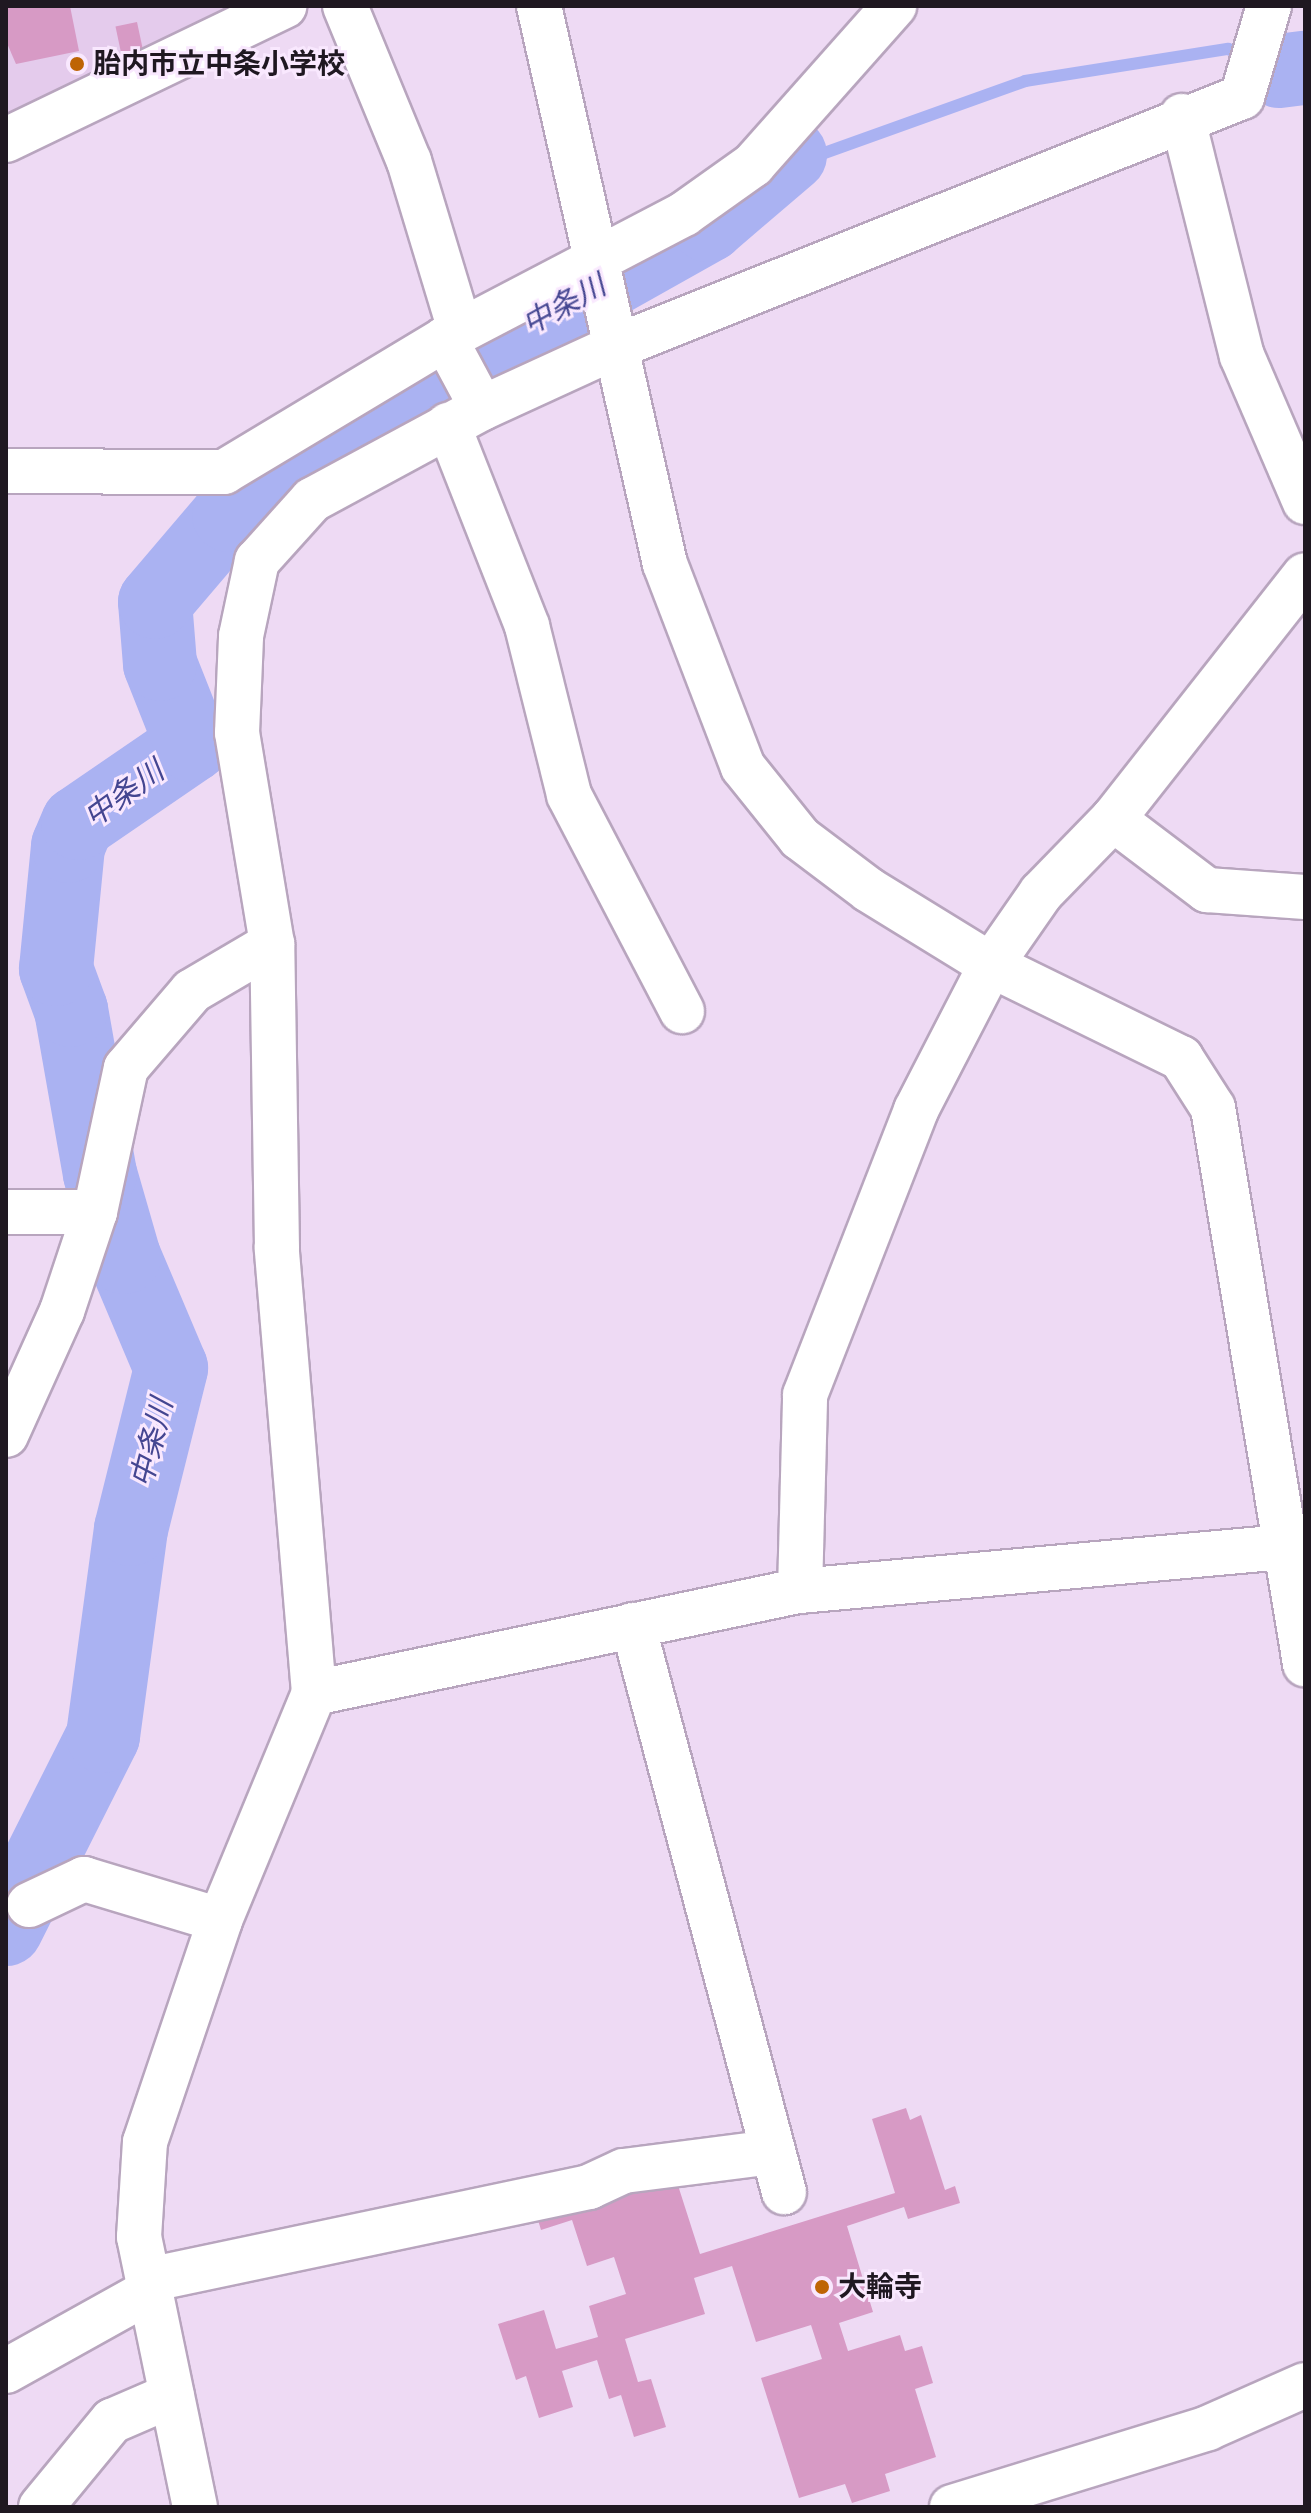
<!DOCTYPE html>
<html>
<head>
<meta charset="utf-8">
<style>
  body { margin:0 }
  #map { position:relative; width:1311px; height:2513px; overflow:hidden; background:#eedaf4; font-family:Jost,"Noto Sans JP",sans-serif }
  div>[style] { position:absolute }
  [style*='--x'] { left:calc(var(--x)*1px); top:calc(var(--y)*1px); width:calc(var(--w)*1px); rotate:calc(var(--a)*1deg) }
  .built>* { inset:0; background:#e4cbec }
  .stream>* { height:12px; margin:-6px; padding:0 6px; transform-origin:6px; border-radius:6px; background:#aab2f2 }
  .river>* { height:74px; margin:-37px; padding:0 37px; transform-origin:37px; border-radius:37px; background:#aab2f2 }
  .building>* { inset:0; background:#d79ac5; transform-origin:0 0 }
  .roads { filter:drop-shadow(2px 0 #b8a5be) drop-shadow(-2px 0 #b8a5be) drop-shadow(0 2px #b8a5be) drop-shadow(0 -2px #b8a5be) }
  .minor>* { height:44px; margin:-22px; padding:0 22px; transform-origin:22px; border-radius:22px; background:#fff }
  .dots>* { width:22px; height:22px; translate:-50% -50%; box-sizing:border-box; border:4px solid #f9e8fe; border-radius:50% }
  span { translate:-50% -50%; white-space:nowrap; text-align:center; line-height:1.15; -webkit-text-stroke:6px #f9e8fe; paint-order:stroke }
  .poi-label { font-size:28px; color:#1f1821; font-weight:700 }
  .left { translate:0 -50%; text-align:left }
  .water-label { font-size:30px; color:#444691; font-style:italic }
  .frame { position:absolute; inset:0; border:8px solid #1f1821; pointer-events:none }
</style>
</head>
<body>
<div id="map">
  <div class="built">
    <i style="clip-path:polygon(6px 6px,288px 6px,6px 122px)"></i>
  </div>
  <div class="stream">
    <i style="--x:777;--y:170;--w:263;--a:-19.7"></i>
    <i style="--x:1025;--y:81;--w:206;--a:-9"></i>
    <i style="--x:1228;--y:49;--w:56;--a:23.3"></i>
  </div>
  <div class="river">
    <i style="--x:1279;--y:71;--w:26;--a:-7"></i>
    <i style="--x:6;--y:1929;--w:216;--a:-63.3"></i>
    <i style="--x:103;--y:1736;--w:209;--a:-82.3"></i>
    <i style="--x:131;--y:1529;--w:166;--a:-76"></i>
    <i style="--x:171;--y:1368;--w:121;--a:-112.9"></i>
    <i style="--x:124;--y:1257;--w:86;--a:-106.1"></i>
    <i style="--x:100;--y:1174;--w:167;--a:-100"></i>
    <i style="--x:71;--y:1010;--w:44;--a:-110.1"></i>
    <i style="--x:56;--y:969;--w:124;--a:-84.4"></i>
    <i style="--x:68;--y:846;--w:25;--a:-67"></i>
    <i style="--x:78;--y:823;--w:138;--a:-34.4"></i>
    <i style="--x:192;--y:745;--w:87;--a:-111.6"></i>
    <i style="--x:160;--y:664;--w:62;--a:-94.6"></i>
    <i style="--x:155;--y:602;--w:114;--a:-49.6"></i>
    <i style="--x:229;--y:515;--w:134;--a:-37.1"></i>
    <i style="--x:336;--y:434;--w:427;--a:-29.3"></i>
    <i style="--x:708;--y:225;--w:108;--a:-40.5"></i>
  </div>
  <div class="building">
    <i style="clip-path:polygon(6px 6px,70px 6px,79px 51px,16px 64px,6px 41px)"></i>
    <i style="left:137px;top:22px;width:29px;height:22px;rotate:78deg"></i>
    <i style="clip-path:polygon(906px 2108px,910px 2120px,921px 2115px,945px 2190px,955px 2186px,960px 2203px,908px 2219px,904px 2207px,847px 2226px,873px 2312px,839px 2323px,848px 2351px,900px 2335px,905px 2351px,922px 2346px,933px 2383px,915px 2389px,936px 2457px,885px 2474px,890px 2491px,852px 2503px,845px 2484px,799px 2498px,761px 2378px,822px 2359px,811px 2325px,756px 2342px,732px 2266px,694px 2278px,705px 2314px,625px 2339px,638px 2382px,651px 2379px,666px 2427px,634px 2437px,621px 2395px,609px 2399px,597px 2360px,562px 2371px,573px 2407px,539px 2418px,526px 2376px,516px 2380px,498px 2324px,544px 2310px,556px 2349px,598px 2337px,589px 2306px,626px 2294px,614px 2257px,587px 2266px,572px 2220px,541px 2230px,538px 2220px,675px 2176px,700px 2254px,895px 2193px,872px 2119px)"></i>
  </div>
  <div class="roads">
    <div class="minor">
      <i style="--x:345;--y:6;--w:168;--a:67.6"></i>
      <i style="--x:409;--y:161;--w:177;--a:73.2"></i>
      <i style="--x:539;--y:6;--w:572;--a:77.28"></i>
      <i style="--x:665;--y:564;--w:217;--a:69"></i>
      <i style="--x:743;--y:767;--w:91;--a:51.2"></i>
      <i style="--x:800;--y:838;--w:86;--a:37"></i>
      <i style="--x:869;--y:890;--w:143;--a:31.6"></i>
      <i style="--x:991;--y:965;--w:212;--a:26.1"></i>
      <i style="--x:1181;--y:1058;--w:59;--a:57.4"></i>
      <i style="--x:1213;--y:1108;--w:564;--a:80.6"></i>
      <i style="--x:1182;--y:116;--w:247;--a:76"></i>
      <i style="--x:1242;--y:356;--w:159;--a:66.7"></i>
      <i style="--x:6;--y:140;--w:309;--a:-25.7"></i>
      <i style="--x:445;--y:339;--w:270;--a:-27.6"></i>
      <i style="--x:684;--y:214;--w:85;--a:-35.4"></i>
      <i style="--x:753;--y:165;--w:213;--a:-48.4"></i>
      <i style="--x:448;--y:425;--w:216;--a:68.5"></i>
      <i style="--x:527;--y:626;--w:174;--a:76"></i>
      <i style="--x:569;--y:795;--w:244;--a:62.4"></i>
      <i style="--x:6;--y:471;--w:218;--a:0.3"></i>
      <i style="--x:224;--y:472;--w:258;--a:-31"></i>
      <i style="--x:445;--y:339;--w:78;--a:61.8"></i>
      <i style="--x:1113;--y:819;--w:118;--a:37.1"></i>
      <i style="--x:1207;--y:890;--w:98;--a:4.1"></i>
      <i style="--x:6;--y:1212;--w:89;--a:0"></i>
      <i style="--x:6;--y:1435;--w:136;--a:-65.7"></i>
      <i style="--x:62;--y:1311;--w:104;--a:-71.6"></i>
      <i style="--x:95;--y:1212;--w:147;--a:-77.9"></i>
      <i style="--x:126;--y:1068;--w:101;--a:-49.4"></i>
      <i style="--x:192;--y:991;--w:93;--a:-30.4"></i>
      <i style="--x:800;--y:1591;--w:507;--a:-5.2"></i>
      <i style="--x:633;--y:1625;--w:587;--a:75.09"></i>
      <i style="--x:314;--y:1693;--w:447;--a:-94.8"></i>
      <i style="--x:277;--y:1248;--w:304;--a:-90.9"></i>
      <i style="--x:272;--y:944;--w:214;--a:-99.4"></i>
      <i style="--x:237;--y:733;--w:97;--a:-87.6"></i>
      <i style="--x:241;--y:636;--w:77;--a:-78"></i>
      <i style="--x:257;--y:561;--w:82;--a:-48"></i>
      <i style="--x:312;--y:500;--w:193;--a:-28.4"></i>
      <i style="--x:482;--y:408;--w:146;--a:-24.6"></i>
      <i style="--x:615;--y:347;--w:675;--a:-21.74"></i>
      <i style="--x:1242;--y:97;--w:95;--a:-73.5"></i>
      <i style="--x:29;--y:1905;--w:61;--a:-25.3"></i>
      <i style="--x:84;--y:1879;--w:142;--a:16.8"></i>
      <i style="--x:148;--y:2280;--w:451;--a:-11.9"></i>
      <i style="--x:589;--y:2187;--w:38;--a:-25"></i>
      <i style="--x:624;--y:2171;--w:150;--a:-7.3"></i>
      <i style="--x:6;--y:2371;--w:165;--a:-29.1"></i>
      <i style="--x:41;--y:2507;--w:112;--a:-50.5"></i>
      <i style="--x:112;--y:2421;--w:65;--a:-23.4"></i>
      <i style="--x:195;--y:2507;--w:276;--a:-101.7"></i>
      <i style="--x:139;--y:2237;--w:95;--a:-86.4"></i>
      <i style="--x:145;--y:2142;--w:234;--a:-71.3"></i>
      <i style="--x:220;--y:1920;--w:246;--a:-67.5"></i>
      <i style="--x:314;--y:1693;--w:497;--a:-11.9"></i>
      <i style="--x:800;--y:1591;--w:196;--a:-88.5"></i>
      <i style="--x:805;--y:1395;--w:306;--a:-68.7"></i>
      <i style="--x:916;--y:1110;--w:163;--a:-62.7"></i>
      <i style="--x:991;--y:965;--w:88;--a:-55.2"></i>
      <i style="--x:1041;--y:893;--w:103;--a:-45.8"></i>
      <i style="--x:1113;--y:819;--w:310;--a:-51.8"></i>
      <i style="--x:952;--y:2507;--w:268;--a:-17.1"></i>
      <i style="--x:1208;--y:2428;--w:106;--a:-23.9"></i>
    </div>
  </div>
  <div class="dots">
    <i style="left:77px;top:64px;background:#be6404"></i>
    <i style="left:822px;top:2287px;background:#be6404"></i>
  </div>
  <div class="poi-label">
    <span class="left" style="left:93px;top:64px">胎内市立中条小学校</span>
    <span class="left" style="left:838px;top:2287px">大輪寺</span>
  </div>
  <div class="water-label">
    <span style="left:564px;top:305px;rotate:-29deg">中条川</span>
    <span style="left:124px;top:794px;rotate:-36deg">中条川</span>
    <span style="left:152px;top:1443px;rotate:-76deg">中条川</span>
  </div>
  <div class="frame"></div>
</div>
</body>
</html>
